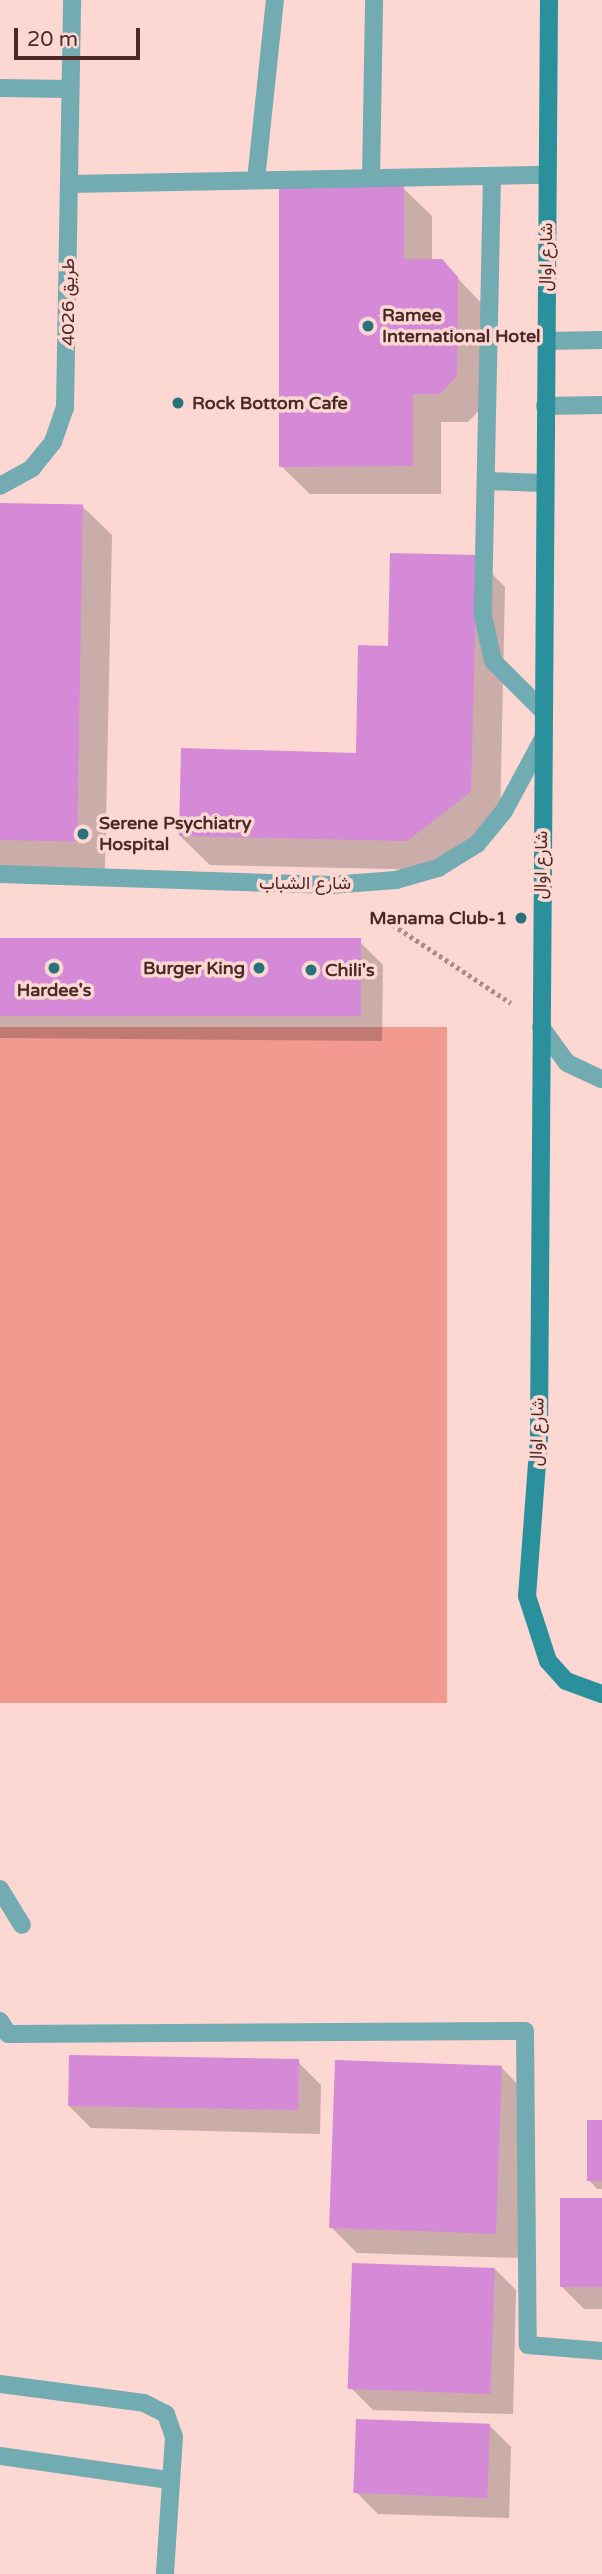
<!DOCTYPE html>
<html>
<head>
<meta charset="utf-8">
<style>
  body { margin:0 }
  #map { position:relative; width:602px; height:2574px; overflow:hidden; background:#fdd7d2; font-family:"Varela Round",Vazirmatn,sans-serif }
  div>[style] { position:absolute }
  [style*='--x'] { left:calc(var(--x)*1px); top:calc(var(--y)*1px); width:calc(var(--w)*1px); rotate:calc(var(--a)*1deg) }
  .green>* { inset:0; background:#f29990; transform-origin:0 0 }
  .shadow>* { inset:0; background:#0003 }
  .building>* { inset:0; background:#d48ad6; transform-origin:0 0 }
  .path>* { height:4.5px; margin-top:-2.25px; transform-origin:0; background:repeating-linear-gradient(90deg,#ae8985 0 3.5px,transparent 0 7px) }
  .service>* { height:18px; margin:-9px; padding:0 9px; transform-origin:9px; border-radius:9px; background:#72abb2 }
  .minor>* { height:18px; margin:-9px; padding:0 9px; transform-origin:9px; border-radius:9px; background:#72abb2 }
  .tertiary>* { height:18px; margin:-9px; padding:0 9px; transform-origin:9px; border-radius:9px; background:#72abb2 }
  .secondary>* { height:18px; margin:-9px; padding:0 9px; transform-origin:9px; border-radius:9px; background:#2a909b }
  .dots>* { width:19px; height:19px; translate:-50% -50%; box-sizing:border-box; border:4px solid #fdd7d2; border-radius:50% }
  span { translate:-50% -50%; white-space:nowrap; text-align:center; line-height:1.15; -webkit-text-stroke:7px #fdd7d2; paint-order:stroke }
  .street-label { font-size:18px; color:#4d2926 }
  .poi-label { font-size:18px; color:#4d2926; font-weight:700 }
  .left { translate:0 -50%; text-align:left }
  .right { translate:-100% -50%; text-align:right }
  .scale { position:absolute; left:14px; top:28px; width:126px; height:32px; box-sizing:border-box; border:4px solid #4d2926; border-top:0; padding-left:9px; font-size:21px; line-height:24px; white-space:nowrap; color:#4d2926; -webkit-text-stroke:5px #fdd7d2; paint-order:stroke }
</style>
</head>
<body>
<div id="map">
  <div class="green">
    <i style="left:447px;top:1027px;width:676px;height:447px;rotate:90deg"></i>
  </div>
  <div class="shadow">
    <i style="clip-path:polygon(403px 188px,432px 216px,432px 261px,441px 261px,485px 307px,485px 404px,468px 422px,441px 422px,441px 494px,310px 494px,281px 466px)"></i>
    <i style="clip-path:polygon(0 504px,82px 506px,112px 535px,105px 870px,0 868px)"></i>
    <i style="clip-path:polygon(476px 557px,505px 587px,500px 822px,437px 870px,210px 865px,180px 836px,358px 754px,390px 647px)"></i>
    <i style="clip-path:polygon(0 940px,361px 943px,383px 965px,382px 1041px,0 1038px)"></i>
    <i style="clip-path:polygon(299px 2063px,321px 2085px,320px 2134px,91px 2128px,69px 2106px)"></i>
    <i style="clip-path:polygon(501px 2067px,526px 2093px,521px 2258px,357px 2253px,332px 2228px)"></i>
    <i style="clip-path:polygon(602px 2122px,602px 2189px,597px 2189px,589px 2180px)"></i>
    <i style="clip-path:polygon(602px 2200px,602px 2309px,584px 2309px,562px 2287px)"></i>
    <i style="clip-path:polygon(494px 2268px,516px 2290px,513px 2414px,373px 2410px,351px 2388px)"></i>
    <i style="clip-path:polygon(489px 2425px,511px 2447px,509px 2518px,378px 2514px,356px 2492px)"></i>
  </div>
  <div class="building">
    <i style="clip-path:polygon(279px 186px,404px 186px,404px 259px,442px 259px,458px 277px,457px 376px,440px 394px,413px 394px,413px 466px,279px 467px)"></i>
    <i style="left:0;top:503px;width:83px;height:337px;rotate:1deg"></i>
    <i style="clip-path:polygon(390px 553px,477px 555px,471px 792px,407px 841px,179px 836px,181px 748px,356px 753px,358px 645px,388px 646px)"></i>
    <i style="left:0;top:938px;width:361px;height:78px"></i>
    <i style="left:69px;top:2055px;width:230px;height:51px;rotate:1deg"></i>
    <i style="left:335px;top:2060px;width:167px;height:168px;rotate:2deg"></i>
    <i style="left:587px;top:2120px;width:15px;height:61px"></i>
    <i style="left:560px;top:2198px;width:42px;height:89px"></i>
    <i style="left:352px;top:2263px;width:143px;height:126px;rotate:2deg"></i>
    <i style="left:356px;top:2419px;width:134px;height:74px;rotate:2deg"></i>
  </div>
  <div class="path">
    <i style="--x:375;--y:913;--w:163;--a:33.5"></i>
  </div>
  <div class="service">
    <i style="--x:492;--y:176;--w:440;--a:91.2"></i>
    <i style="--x:483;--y:616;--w:46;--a:77.5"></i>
    <i style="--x:493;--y:661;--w:72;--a:45"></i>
    <i style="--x:371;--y:178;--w:178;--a:-89"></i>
    <i style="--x:256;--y:180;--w:181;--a:-84"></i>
    <i style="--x:487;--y:481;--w:56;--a:2"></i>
    <i style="--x:0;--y:1889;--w:42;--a:58.6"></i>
    <i style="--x:0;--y:2021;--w:15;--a:58"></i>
    <i style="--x:8;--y:2034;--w:517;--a:-0.33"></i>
    <i style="--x:525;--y:2031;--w:314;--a:89.5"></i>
    <i style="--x:528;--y:2345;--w:74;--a:4.6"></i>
    <i style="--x:0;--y:2384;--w:145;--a:7.5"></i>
    <i style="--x:144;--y:2403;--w:25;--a:27"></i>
    <i style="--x:166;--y:2414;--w:24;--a:71"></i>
    <i style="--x:174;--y:2437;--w:137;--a:93.8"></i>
    <i style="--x:0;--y:2456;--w:171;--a:8.1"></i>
  </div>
  <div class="minor">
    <i style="--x:0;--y:88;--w:70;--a:0.8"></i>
    <i style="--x:69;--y:184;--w:478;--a:-1.1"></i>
    <i style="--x:0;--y:486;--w:37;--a:-29"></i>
    <i style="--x:32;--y:468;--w:33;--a:-51"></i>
    <i style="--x:53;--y:442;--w:36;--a:-71"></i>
    <i style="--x:65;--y:408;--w:408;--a:-89"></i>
    <i style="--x:541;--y:1027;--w:44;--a:54.2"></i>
    <i style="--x:567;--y:1063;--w:38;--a:25"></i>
  </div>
  <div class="tertiary">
    <i style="--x:545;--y:341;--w:57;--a:-1"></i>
    <i style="--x:545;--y:406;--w:57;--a:-1"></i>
    <i style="--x:0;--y:874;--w:331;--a:1.9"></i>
    <i style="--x:331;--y:885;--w:65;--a:-4.4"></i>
    <i style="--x:396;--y:880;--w:44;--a:-15.9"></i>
    <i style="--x:438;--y:868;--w:46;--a:-31.6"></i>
    <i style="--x:477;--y:844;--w:43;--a:-50.7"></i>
    <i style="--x:504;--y:811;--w:82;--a:-61.6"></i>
  </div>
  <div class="secondary">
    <i style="--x:549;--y:0;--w:1437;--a:90.4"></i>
    <i style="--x:539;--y:1437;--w:159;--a:94.3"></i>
    <i style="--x:527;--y:1596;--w:68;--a:72.1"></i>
    <i style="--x:548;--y:1661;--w:27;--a:48"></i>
    <i style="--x:566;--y:1681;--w:38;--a:20"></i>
  </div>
  <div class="dots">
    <i style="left:368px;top:326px;background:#29727a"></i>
    <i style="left:178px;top:403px;background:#29727a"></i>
    <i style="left:83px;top:834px;background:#29727a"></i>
    <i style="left:521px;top:918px;background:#29727a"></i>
    <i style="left:54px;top:968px;background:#29727a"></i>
    <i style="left:259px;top:968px;background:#29727a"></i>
    <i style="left:311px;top:970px;background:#29727a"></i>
  </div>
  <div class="street-label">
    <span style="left:546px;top:257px;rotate:-89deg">شارع اوال</span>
    <span style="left:68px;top:302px;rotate:-90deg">طريق 4026</span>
    <span style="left:541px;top:865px;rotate:-89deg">شارع اوال</span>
    <span style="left:305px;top:883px">شارع الشباب</span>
    <span style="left:537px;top:1432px;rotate:-88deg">شارع اوال</span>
  </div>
  <div class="poi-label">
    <span class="left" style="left:382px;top:326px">Ramee<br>International Hotel</span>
    <span class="left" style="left:192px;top:403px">Rock Bottom Cafe</span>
    <span class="left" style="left:99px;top:834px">Serene Psychiatry<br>Hospital</span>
    <span class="right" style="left:507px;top:918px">Manama Club-1</span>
    <span class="right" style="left:245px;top:968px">Burger King</span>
    <span class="left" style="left:325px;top:970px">Chili's</span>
    <span style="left:54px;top:990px">Hardee's</span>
  </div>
  <div class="scale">20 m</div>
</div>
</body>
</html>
